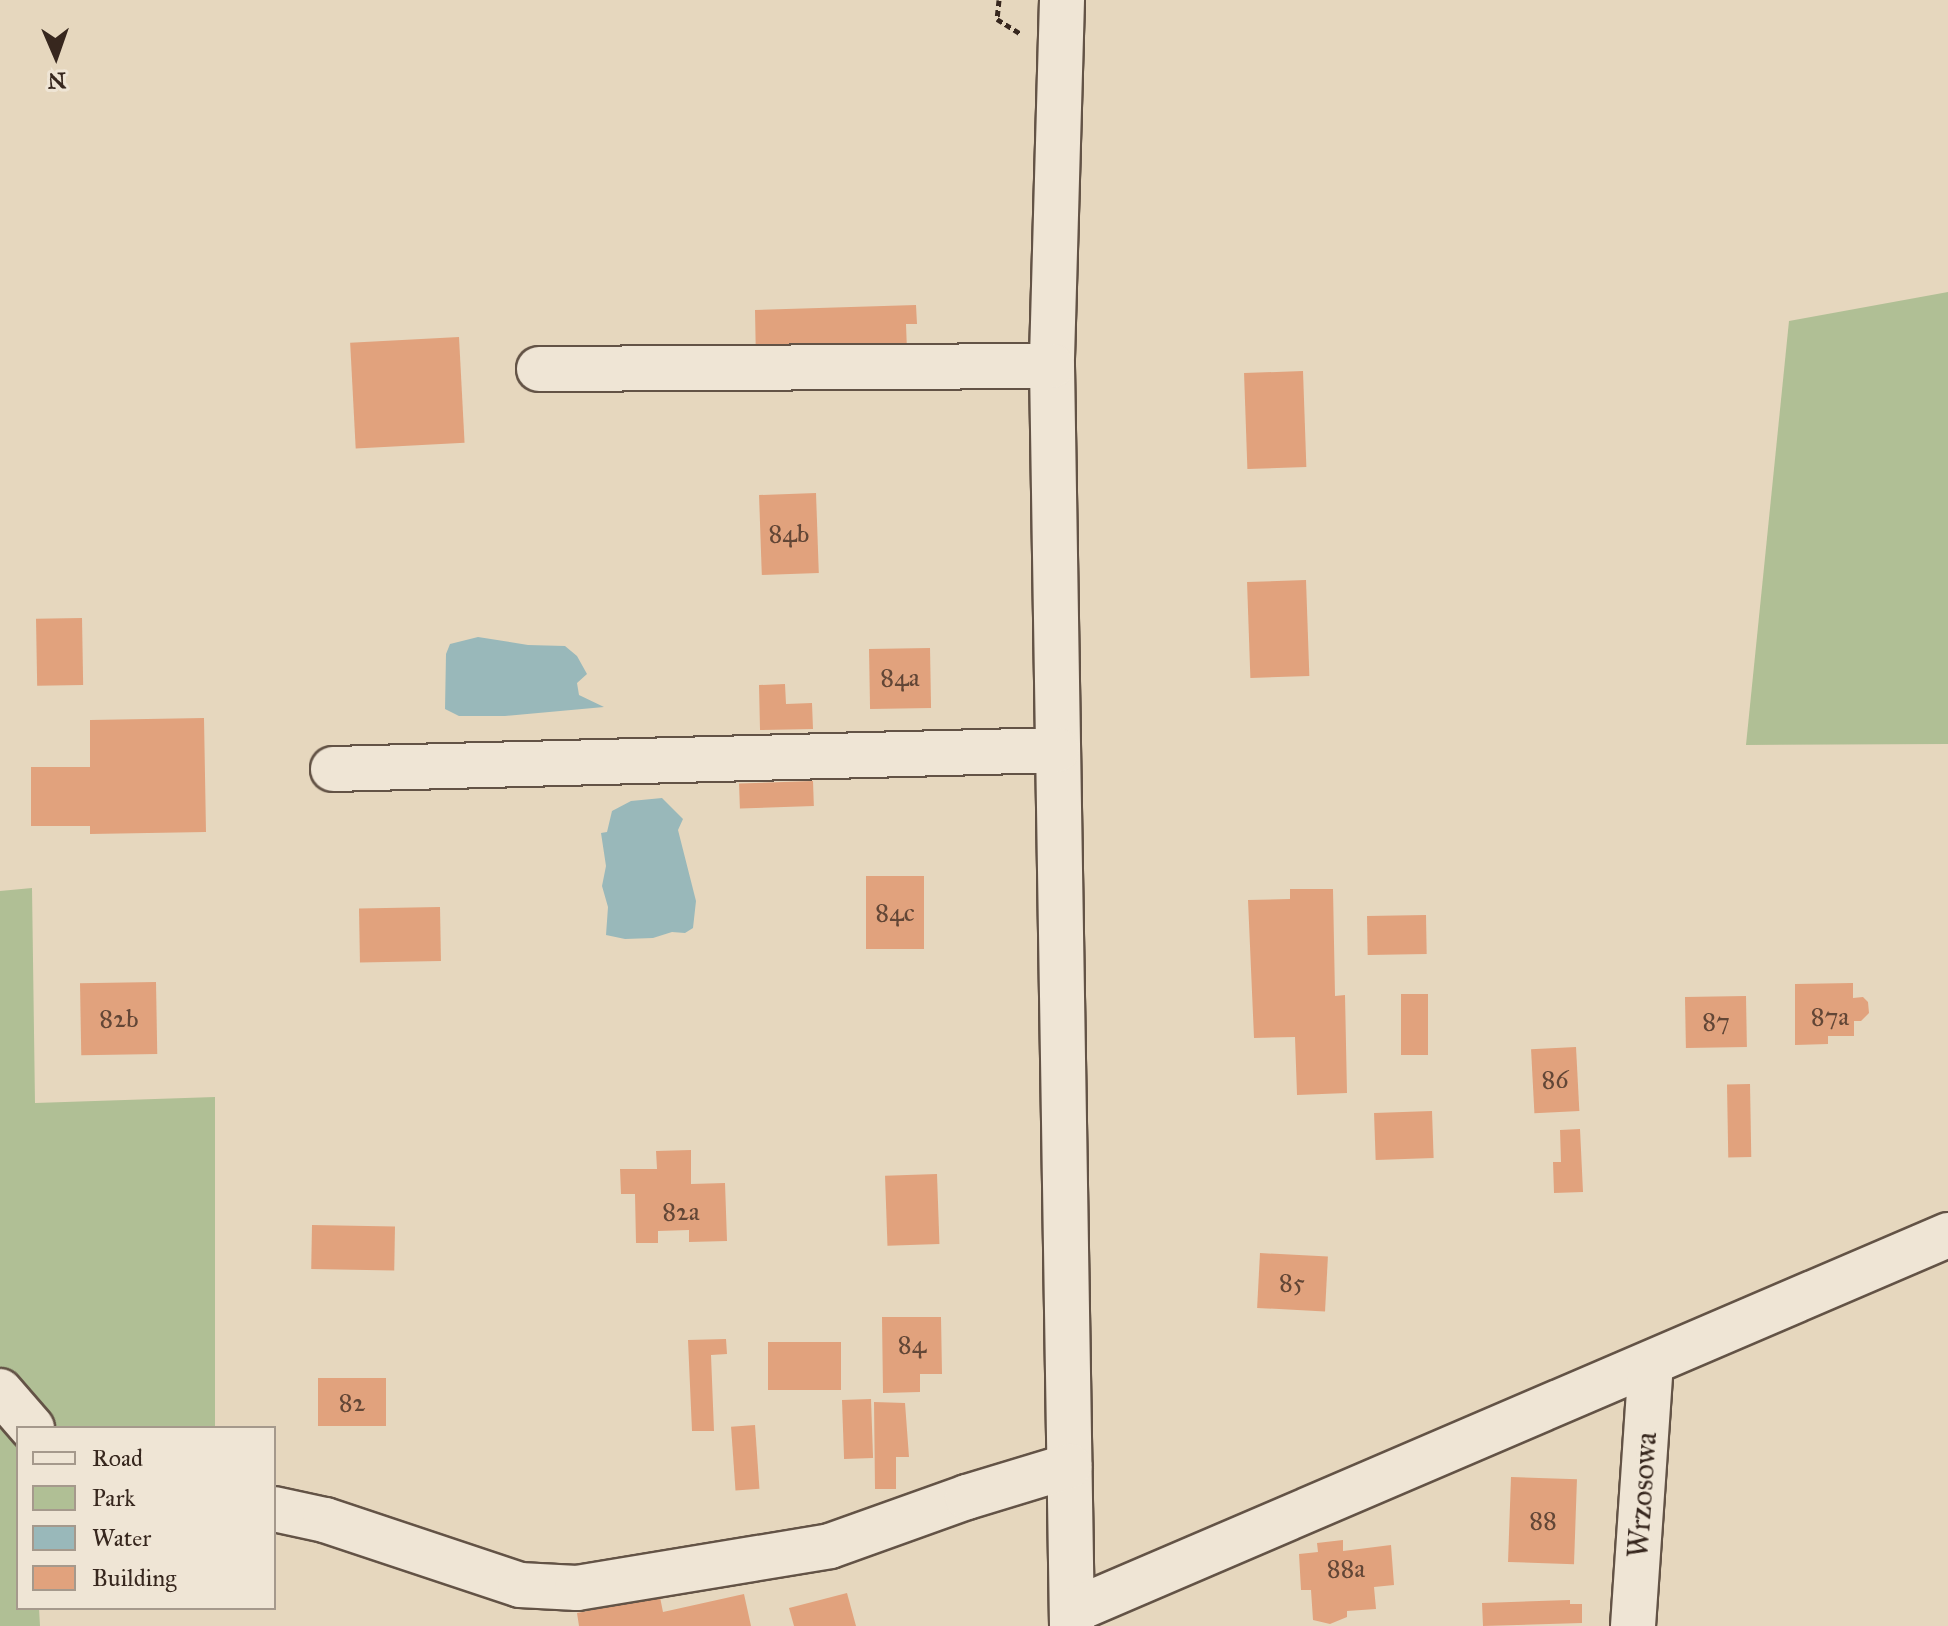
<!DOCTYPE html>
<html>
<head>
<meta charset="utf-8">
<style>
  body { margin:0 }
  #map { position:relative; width:1948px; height:1626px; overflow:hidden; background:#e6d7be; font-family:"IM FELL Great Primer",serif }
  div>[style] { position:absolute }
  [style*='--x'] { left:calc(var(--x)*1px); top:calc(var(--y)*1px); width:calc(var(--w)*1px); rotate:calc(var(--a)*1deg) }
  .green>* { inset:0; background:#b0bf95 }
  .water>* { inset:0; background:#99b8ba }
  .building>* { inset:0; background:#e1a27d; transform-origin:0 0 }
  .path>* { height:5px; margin-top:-2.5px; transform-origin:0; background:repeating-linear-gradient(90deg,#37271e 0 6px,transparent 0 10px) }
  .roads { filter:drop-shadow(2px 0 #635346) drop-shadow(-2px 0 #635346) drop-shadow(0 2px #635346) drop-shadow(0 -2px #635346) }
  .minor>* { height:44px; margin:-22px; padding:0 22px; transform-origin:22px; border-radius:22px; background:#efe5d5 }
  span { translate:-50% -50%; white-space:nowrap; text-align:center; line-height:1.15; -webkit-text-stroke:7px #efe5d5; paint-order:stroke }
  .number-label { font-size:26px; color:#624636 }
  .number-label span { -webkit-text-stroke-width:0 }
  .street-label { font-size:30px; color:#37271e }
  .legend { position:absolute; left:16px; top:1426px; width:260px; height:184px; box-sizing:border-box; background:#efe5d5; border:2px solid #a5998c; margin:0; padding:10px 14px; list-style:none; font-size:24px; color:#37271e }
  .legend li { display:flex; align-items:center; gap:16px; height:40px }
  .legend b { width:40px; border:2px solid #a5998c }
  .north { position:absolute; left:16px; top:16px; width:80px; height:80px; -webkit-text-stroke:6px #efe5d5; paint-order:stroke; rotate:178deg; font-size:22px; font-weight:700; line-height:32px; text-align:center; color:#37271e }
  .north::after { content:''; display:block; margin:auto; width:28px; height:36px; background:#37271e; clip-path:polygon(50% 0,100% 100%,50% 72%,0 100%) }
</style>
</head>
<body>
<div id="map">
  <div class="green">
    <i style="clip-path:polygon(1948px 292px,1948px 744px,1746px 745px,1789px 321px)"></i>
    <i style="clip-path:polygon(32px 888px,35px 1103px,215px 1097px,215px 1428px,18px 1428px,18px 1608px,39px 1608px,40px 1626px,0 1626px,0 891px)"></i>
  </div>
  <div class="water">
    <i style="clip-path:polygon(478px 637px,528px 645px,565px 646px,577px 656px,587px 674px,577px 683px,579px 695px,604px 707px,505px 716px,459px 716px,445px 709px,446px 654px,450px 644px)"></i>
    <i style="clip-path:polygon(662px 798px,683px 819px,678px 830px,696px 901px,693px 928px,685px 933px,672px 932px,653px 938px,625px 939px,606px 935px,608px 907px,602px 886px,606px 866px,601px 833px,607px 832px,612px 811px,631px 801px)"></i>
  </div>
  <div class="building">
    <i style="clip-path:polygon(916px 305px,917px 324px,906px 324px,907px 351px,756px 363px,755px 310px)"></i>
    <i style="left:459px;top:337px;width:106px;height:109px;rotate:87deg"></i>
    <i style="left:1303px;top:371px;width:96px;height:59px;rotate:88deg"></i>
    <i style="left:816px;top:493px;width:80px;height:57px;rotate:88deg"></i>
    <i style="left:1306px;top:580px;width:96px;height:59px;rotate:88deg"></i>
    <i style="left:82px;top:618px;width:67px;height:46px;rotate:89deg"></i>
    <i style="left:930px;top:648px;width:60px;height:61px;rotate:89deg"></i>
    <i style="clip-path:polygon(785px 684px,786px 704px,812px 703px,813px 729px,760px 730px,759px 685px)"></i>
    <i style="clip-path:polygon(204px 718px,206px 832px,90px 834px,90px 826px,31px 826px,31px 767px,90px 767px,90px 720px)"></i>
    <i style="left:813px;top:781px;width:25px;height:74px;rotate:88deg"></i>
    <i style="left:866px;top:876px;width:58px;height:73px"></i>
    <i style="clip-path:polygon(1290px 889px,1333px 889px,1335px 996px,1345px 995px,1347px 1093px,1297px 1095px,1295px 1037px,1254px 1038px,1248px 900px,1290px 899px)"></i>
    <i style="left:440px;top:907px;width:54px;height:81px;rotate:89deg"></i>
    <i style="left:1426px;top:915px;width:39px;height:59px;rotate:89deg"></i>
    <i style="left:156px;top:982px;width:72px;height:76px;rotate:89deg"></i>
    <i style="clip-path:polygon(1853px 983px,1853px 998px,1863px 997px,1868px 1002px,1869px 1013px,1861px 1021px,1854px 1021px,1854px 1036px,1828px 1036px,1828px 1044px,1795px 1045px,1795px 984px)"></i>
    <i style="left:1401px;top:994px;width:27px;height:61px"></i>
    <i style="left:1746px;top:996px;width:51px;height:61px;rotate:89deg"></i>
    <i style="left:1576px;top:1047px;width:64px;height:45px;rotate:87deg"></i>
    <i style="left:1750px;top:1084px;width:73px;height:23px;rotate:89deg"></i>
    <i style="left:1432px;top:1111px;width:47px;height:58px;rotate:88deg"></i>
    <i style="clip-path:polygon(1580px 1129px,1583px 1192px,1554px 1193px,1553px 1162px,1561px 1162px,1560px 1130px)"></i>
    <i style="clip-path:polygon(691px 1150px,691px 1184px,725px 1183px,727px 1241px,689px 1242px,689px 1230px,658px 1231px,658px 1243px,636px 1243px,635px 1194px,621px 1194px,620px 1169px,657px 1169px,656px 1151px)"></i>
    <i style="left:937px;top:1174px;width:70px;height:52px;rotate:88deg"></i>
    <i style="left:312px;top:1225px;width:83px;height:44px;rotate:1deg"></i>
    <i style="left:1260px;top:1253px;width:68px;height:55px;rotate:3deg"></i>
    <i style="clip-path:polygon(882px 1317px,941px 1317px,942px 1374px,920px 1374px,920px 1392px,883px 1393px)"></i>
    <i style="clip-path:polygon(726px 1339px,727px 1354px,711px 1355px,714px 1431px,692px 1431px,688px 1340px)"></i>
    <i style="left:841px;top:1342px;width:48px;height:73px;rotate:90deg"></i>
    <i style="left:386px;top:1378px;width:48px;height:68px;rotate:90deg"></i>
    <i style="left:871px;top:1399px;width:59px;height:29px;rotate:88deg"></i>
    <i style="clip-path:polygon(874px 1402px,905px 1403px,909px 1457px,896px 1457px,896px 1489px,875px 1489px)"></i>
    <i style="left:755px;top:1425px;width:64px;height:24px;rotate:86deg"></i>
    <i style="left:1511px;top:1477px;width:66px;height:85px;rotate:2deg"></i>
    <i style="clip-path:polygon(1343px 1540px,1343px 1551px,1391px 1545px,1394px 1585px,1374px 1587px,1376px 1609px,1347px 1611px,1347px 1617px,1330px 1624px,1313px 1620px,1311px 1590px,1301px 1590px,1299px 1554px,1318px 1552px,1317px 1543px)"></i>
    <i style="clip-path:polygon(847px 1593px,856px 1626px,794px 1626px,789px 1608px)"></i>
    <i style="clip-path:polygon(744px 1594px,751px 1626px,579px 1626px,577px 1613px,660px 1597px,663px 1612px)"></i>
    <i style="clip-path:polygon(1570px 1600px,1570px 1604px,1582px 1604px,1582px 1623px,1483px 1626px,1482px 1603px)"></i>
  </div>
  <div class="path">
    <i style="--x:999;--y:0;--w:19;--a:96"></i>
    <i style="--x:997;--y:19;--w:28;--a:32"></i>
  </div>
  <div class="roads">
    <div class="minor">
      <i style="--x:1062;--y:0;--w:366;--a:91.6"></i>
      <i style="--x:1052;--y:366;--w:1260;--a:89.09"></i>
      <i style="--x:539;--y:369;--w:513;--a:-0.34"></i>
      <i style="--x:333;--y:769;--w:724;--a:-1.5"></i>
      <i style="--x:0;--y:1391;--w:49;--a:49.1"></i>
      <i style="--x:274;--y:1509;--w:52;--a:12.2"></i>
      <i style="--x:325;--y:1520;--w:206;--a:18.4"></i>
      <i style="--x:520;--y:1585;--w:57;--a:3"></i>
      <i style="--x:577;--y:1588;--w:256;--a:-9.4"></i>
      <i style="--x:830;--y:1546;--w:145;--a:-19.7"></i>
      <i style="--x:967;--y:1497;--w:107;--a:-16.9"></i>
      <i style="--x:1072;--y:1611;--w:953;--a:-23.23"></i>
      <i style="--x:1633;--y:1626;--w:263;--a:-86.1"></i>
    </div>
  </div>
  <div class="number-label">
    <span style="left:789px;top:534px">84b</span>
    <span style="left:900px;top:678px">84a</span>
    <span style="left:895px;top:913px">84c</span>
    <span style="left:1830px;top:1017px">87a</span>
    <span style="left:119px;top:1019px">82b</span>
    <span style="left:1716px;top:1022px">87</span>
    <span style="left:1555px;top:1080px">86</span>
    <span style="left:681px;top:1212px">82a</span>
    <span style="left:1292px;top:1283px">85</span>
    <span style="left:912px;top:1345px">84</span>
    <span style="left:352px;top:1403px">82</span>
    <span style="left:1543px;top:1521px">88</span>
    <span style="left:1346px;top:1569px">88a</span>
  </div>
  <div class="street-label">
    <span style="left:1642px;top:1495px;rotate:-86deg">Wrzosowa</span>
  </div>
  <ul class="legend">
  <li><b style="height:10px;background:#efe5d5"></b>Road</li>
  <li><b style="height:22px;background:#b0bf95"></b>Park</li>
  <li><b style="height:22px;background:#99b8ba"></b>Water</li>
  <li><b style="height:22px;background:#e1a27d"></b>Building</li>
  </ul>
  <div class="north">N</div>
</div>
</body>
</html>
